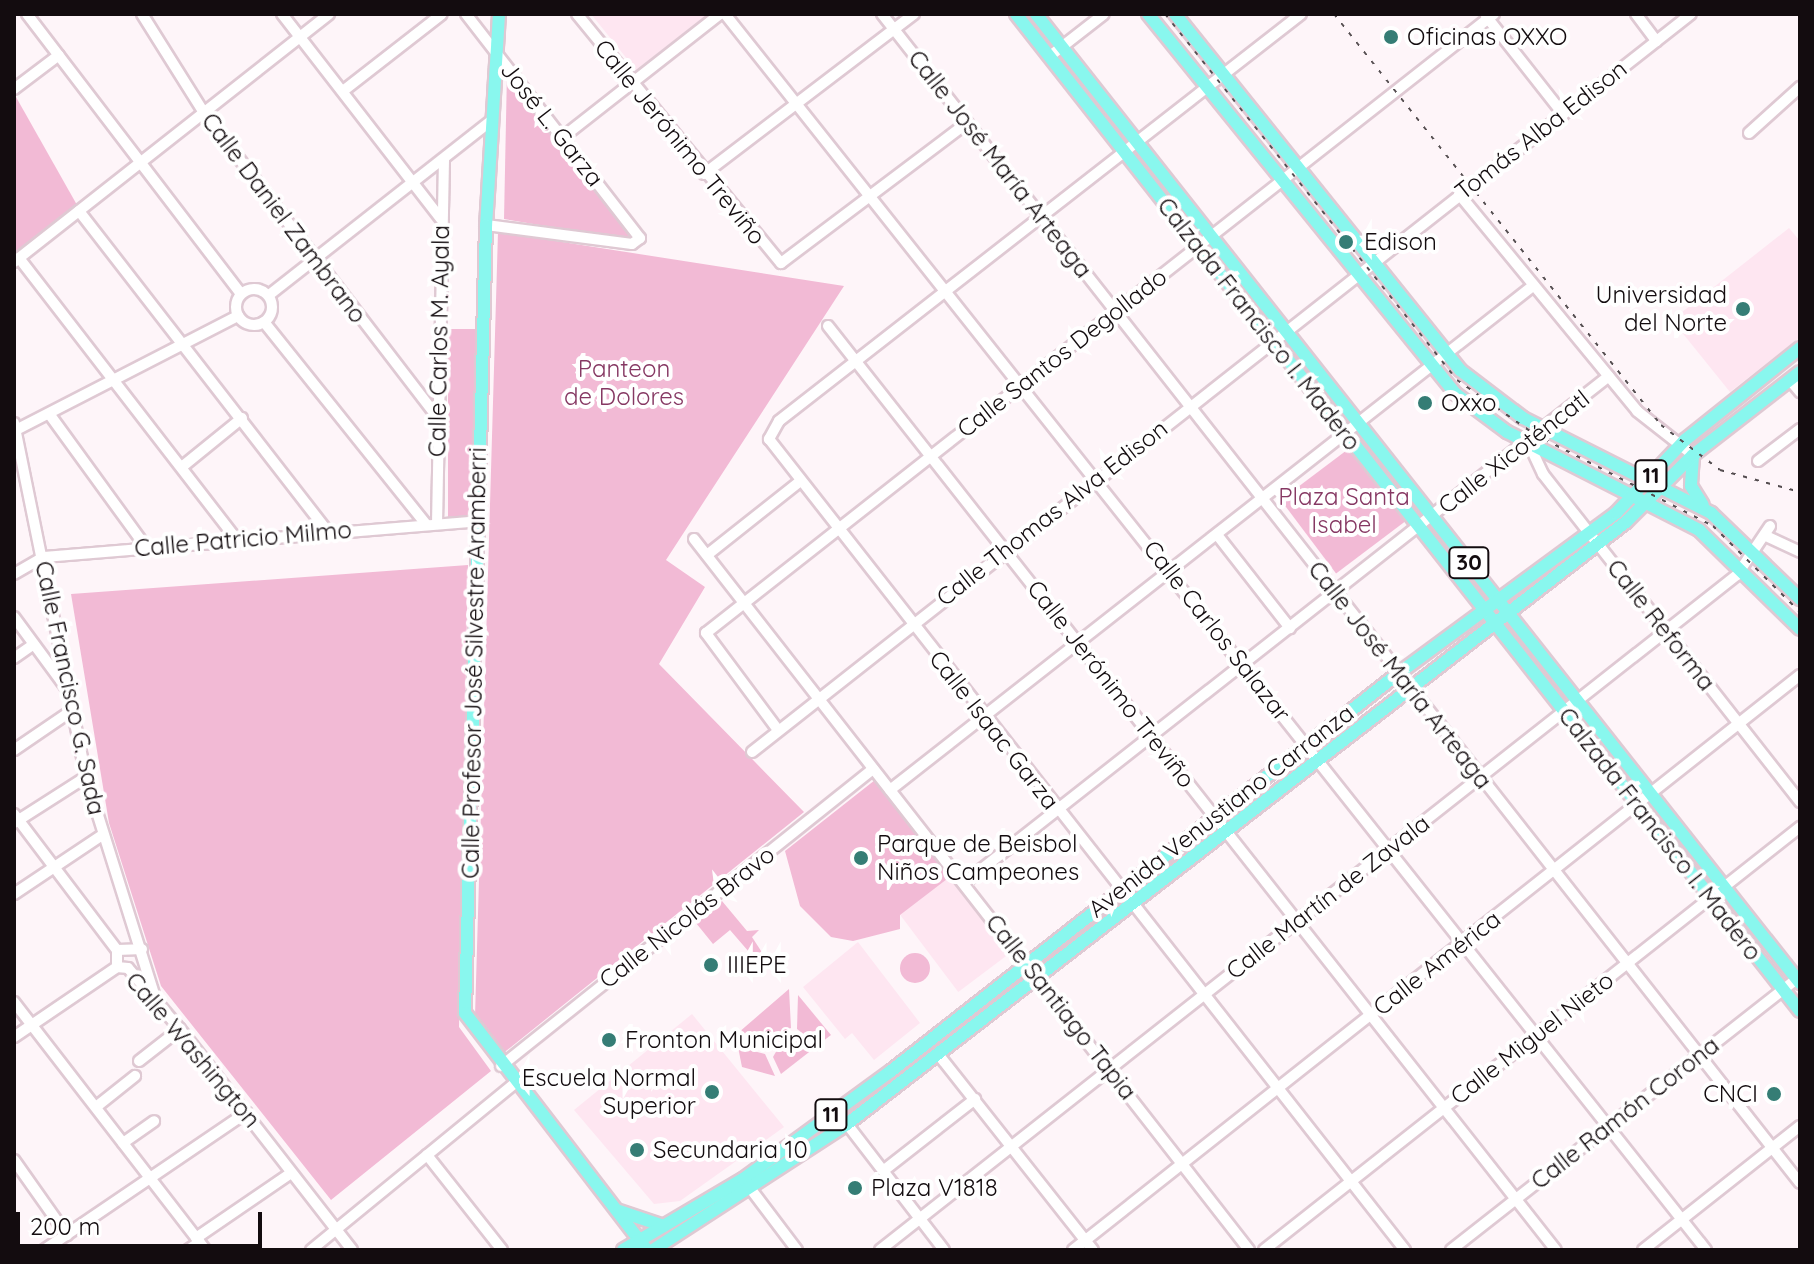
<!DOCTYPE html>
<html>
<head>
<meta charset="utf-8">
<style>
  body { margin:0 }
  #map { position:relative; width:1814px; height:1264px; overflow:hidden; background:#fef5f9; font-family:Quicksand,sans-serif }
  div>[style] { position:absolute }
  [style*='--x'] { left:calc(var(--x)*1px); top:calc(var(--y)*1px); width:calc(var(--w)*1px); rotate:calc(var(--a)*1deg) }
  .built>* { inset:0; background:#fee6f1; transform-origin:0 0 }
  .green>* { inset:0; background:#f2bad5; transform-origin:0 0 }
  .round { border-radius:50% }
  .roads { filter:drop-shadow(2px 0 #dfc9d3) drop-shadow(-2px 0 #dfc9d3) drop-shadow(0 2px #dfc9d3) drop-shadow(0 -2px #dfc9d3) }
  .minor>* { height:10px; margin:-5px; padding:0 5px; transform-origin:5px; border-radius:5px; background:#fff }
  .minor>.ring { margin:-5px; padding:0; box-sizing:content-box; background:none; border:10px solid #fff; border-radius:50% }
  .major>* { height:12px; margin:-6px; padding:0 6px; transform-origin:6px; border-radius:6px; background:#89f7ee }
  .rail>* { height:2px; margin-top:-1px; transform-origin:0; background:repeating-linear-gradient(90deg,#544d50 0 4px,transparent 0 12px) }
  .dots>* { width:22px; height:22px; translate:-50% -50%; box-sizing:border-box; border:4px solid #fff; border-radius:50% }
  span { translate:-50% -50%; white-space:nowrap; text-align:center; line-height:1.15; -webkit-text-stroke:8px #fff; paint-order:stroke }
  .shield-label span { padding:2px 6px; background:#fff; border:2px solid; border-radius:6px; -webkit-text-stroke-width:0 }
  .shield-label { font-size:22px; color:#130c0f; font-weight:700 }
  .poi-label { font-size:24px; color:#130c0f }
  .left { translate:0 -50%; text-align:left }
  .right { translate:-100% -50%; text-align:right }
  .street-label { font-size:24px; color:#130c0f }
  .park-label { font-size:24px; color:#863863 }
  .frame { position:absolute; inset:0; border:16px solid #130c0f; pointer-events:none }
  .scale { position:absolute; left:16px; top:1212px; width:246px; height:36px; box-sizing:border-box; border:4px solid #130c0f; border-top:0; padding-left:10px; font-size:24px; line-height:28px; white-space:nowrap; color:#130c0f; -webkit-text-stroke:6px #fff; paint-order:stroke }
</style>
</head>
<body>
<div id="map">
  <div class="built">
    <i style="clip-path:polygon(591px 14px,708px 14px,636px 70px)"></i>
    <i style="clip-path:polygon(1789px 228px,1800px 241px,1800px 337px,1730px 392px,1672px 320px)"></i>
    <i style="left:951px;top:876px;width:97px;height:64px;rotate:53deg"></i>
    <i style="clip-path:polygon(858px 942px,920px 1023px,874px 1060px,852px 1033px,845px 1039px,803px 987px)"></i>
    <i style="clip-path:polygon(692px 1014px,784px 1127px,680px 1201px,654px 1204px,574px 1110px)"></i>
  </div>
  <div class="green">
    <i style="clip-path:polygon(507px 71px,639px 234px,634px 241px,504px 219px)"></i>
    <i style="clip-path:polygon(16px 97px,77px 205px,14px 255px,14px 99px)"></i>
    <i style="clip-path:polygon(498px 232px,844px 286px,666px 560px,705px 587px,659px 664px,804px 812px,501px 1055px,475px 1016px)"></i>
    <i style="left:448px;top:329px;width:31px;height:189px"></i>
    <i style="left:1351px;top:447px;width:92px;height:88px;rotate:53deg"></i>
    <i style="clip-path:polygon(468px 565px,459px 1027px,491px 1071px,331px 1200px,161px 986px,109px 823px,71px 594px)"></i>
    <i style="clip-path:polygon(875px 780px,951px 876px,900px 915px,900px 929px,853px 941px,831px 937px,800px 906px,785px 851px)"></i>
    <i style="clip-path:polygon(722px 901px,747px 931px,759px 930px,752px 937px,774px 971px,766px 961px,753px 972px,741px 959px,749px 952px,730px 930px,713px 944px,696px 923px)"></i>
    <i class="round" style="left:900px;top:953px;width:30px;height:30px"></i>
    <i style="clip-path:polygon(789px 989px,791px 1028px,775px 1034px,767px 1048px,731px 1039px)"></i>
    <i style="clip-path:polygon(798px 995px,831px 1035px,818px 1045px,797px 1029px)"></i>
    <i style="clip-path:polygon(785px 1036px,813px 1049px,781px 1074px,773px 1057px)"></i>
    <i style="clip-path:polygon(738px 1047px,765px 1054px,775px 1076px,742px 1067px)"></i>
  </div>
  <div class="roads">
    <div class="minor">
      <i style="--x:27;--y:14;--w:352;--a:52.6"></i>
      <i style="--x:142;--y:14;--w:117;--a:57.9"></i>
      <i style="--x:204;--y:113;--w:381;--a:52.5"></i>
      <i style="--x:282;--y:14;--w:259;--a:52.2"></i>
      <i style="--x:466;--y:14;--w:284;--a:52.2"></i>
      <i style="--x:640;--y:238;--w:10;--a:143"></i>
      <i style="--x:632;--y:244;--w:147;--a:-172.6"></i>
      <i style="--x:577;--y:14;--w:322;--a:50.7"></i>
      <i style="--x:781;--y:263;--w:233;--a:-37"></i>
      <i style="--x:725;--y:14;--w:1578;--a:51.56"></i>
      <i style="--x:882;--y:14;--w:1486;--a:51.86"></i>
      <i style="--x:1301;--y:14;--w:662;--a:142.06"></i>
      <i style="--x:779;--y:421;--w:21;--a:119"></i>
      <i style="--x:769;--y:439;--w:1031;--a:51.9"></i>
      <i style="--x:1636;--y:14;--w:34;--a:53"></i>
      <i style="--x:1486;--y:16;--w:125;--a:51.8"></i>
      <i style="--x:1050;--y:56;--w:68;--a:-37.9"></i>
      <i style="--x:14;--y:89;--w:56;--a:-37.1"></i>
      <i style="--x:343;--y:91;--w:125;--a:-37.9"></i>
      <i style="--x:1749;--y:133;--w:69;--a:-42"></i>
      <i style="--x:563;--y:137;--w:199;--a:-38.1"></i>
      <i style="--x:704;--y:174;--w:264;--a:-37.3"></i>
      <i style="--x:1459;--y:194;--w:281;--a:50.6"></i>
      <i style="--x:1637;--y:411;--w:71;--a:38.2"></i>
      <i style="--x:79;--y:211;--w:406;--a:52.2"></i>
      <i style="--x:19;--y:258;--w:358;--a:52.3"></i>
      <i style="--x:14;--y:262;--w:401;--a:-38.2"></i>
      <i class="ring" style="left:236px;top:289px;width:26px;height:26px"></i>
      <i style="--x:269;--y:295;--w:283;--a:-38.1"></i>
      <i style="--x:264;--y:322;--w:259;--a:51.3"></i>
      <i style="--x:828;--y:326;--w:1176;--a:51.77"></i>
      <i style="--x:1790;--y:380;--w:16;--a:50"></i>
      <i style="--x:50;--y:415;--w:163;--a:54"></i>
      <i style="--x:14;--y:423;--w:361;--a:78.5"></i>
      <i style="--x:86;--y:777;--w:235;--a:72.6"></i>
      <i style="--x:14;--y:431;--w:252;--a:-27.2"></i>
      <i style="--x:1529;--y:444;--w:33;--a:65"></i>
      <i style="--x:1543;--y:474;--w:417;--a:51.9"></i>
      <i style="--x:1758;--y:461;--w:53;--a:-37.3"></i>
      <i style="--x:183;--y:466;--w:76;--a:-39.1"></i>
      <i style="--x:437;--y:524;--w:365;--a:-88.9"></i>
      <i style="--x:1218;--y:536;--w:117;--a:52"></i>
      <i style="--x:1766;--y:536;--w:38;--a:25"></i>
      <i style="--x:694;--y:539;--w:902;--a:52.02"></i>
      <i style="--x:707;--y:555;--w:117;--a:-38.4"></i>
      <i style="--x:14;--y:574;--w:34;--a:-30"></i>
      <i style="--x:43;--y:557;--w:435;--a:-4.7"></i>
      <i style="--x:14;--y:617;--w:94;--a:53.6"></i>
      <i style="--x:14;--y:658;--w:24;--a:-35"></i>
      <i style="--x:778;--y:730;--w:121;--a:-126.6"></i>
      <i style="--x:706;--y:633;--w:1002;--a:-38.15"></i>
      <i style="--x:14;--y:750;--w:73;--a:-34.3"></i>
      <i style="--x:752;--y:752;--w:1194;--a:-38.17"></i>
      <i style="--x:890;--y:790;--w:818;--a:-38.1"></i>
      <i style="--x:14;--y:814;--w:171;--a:52.9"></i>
      <i style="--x:117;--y:950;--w:17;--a:90"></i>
      <i style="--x:14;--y:823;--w:85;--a:-32.6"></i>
      <i style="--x:964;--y:883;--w:820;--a:-38.17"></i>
      <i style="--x:14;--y:894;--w:106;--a:-33.8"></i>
      <i style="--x:117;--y:950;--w:25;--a:-2"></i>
      <i style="--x:117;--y:967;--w:11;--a:5"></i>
      <i style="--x:128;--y:968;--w:80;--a:49.6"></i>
      <i style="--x:180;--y:1029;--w:280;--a:52.1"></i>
      <i style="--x:14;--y:1002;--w:314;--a:52.3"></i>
      <i style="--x:14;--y:1037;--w:125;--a:-34.2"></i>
      <i style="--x:938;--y:1054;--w:250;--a:51.7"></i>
      <i style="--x:139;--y:1061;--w:52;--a:-38"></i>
      <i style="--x:501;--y:1066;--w:476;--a:-38.6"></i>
      <i style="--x:96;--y:1107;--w:50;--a:-38.5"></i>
      <i style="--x:847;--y:1124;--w:159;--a:52.4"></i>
      <i style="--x:123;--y:1143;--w:38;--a:-35"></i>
      <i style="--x:427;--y:1155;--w:121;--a:51.7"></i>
      <i style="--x:14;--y:1160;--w:92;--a:54.8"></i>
      <i style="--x:883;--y:1171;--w:117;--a:-38"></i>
      <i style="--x:747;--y:1184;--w:83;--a:52.9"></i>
      <i style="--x:196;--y:1238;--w:115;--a:-34.4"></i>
      <i style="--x:44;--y:1250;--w:245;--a:-34.2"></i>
      <i style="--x:188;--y:1250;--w:14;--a:-34"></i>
      <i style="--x:311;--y:1250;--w:264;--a:-39.3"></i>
      <i style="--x:880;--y:1250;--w:1091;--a:-38.23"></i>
      <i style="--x:1737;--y:575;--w:59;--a:-56"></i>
      <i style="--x:1073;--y:1250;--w:927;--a:-38.34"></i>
      <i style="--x:1264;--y:1250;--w:683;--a:-38.28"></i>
      <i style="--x:1451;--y:1250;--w:444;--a:-38.1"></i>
      <i style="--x:1643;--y:1250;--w:200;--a:-38.3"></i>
    </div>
    <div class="major">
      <i style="--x:499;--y:14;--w:211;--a:93.5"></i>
      <i style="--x:486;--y:225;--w:788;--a:91.53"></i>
      <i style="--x:465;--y:1013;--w:299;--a:52.5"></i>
      <i style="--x:1016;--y:14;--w:1268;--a:51.82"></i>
      <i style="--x:1036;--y:14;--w:1234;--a:51.75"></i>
      <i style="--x:1148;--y:14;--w:489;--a:51"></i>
      <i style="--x:1456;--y:394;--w:64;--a:36.7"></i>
      <i style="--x:1507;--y:432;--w:216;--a:27"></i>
      <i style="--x:1699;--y:530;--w:141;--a:44.4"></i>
      <i style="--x:1175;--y:14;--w:456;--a:51.3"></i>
      <i style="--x:1460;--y:370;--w:79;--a:37.3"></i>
      <i style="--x:1523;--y:418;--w:211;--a:26.8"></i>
      <i style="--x:1711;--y:513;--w:124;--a:44"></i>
      <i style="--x:1693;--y:456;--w:30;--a:94"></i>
      <i style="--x:1691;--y:486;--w:22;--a:58"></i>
      <i style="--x:619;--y:1211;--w:47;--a:18.4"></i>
      <i style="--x:623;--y:1250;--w:139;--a:-30.6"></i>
      <i style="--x:743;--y:1179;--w:183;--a:-36.1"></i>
      <i style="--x:891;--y:1071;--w:645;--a:-38.08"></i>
      <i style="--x:1399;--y:673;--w:270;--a:-36.4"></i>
      <i style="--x:1616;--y:513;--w:100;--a:-46.6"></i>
      <i style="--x:1685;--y:440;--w:147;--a:-38.7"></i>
      <i style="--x:653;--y:1250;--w:231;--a:-33"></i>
      <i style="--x:847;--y:1124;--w:985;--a:-37.7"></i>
      <i style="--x:1626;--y:522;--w:95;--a:-45"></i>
      <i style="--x:1693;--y:455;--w:135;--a:-37.8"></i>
    </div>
  </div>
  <div class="rail">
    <i style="--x:1165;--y:14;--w:468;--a:51.4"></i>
    <i style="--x:1457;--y:380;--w:94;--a:35"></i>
    <i style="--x:1534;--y:434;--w:201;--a:27.2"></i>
    <i style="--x:1713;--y:526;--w:122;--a:44.7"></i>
    <i style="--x:1334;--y:14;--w:525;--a:51.49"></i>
    <i style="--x:1661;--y:425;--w:74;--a:37.3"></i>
    <i style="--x:1720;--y:470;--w:83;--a:15.4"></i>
  </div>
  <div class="dots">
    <i style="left:1391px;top:37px;background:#357d75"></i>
    <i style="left:1346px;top:242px;background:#357d75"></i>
    <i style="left:1743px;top:309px;background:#357d75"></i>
    <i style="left:1425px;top:403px;background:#357d75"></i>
    <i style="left:861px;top:858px;background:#357d75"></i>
    <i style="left:711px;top:965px;background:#357d75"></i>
    <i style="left:609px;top:1040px;background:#357d75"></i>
    <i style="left:712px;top:1092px;background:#357d75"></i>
    <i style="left:1774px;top:1094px;background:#357d75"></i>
    <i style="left:637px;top:1150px;background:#357d75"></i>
    <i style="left:855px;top:1188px;background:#357d75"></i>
  </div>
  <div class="shield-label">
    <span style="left:1651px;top:476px">11</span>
    <span style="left:1469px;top:563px">30</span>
    <span style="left:831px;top:1115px">11</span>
  </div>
  <div class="poi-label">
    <span class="left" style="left:1407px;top:37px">Oficinas OXXO</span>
    <span class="left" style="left:1364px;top:242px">Edison</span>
    <span class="right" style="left:1727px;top:309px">Universidad<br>del Norte</span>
    <span class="left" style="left:1441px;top:403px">Oxxo</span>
    <span class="left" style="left:877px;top:858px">Parque de Beisbol<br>Niños Campeones</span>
    <span class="left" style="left:727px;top:965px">IIIEPE</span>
    <span class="left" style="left:625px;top:1040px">Fronton Municipal</span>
    <span class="right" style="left:696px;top:1092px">Escuela Normal<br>Superior</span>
    <span class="right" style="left:1758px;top:1094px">CNCI</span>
    <span class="left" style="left:653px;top:1150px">Secundaria 10</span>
    <span class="left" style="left:871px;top:1188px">Plaza V1818</span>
  </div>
  <div class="street-label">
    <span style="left:552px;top:124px;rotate:52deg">José L. Garza</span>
    <span style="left:1541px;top:130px;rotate:-38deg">Tomás Alba Edison</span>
    <span style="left:680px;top:142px;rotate:51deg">Calle Jerónimo Treviño</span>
    <span style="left:1000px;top:164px;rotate:52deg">Calle José María Arteaga</span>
    <span style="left:284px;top:218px;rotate:53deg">Calle Daniel Zambrano</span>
    <span style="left:1259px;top:324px;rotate:52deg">Calzada Francisco I. Madero</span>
    <span style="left:439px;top:341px;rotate:-89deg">Calle Carlos M. Ayala</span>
    <span style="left:1062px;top:353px;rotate:-38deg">Calle Santos Degollado</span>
    <span style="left:1514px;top:452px;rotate:-38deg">Calle Xicoténcatl</span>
    <span style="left:1052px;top:513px;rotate:-38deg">Calle Thomas Alva Edison</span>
    <span style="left:243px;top:539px;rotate:-5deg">Calle Patricio Milmo</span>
    <span style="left:1661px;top:625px;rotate:52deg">Calle Reforma</span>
    <span style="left:1217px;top:631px;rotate:52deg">Calle Carlos Salazar</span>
    <span style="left:474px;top:663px;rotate:-89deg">Calle Profesor José Silvestre Aramberri</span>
    <span style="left:1400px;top:675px;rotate:52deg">Calle José María Arteaga</span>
    <span style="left:1111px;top:684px;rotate:52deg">Calle Jerónimo Treviño</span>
    <span style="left:70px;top:688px;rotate:78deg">Calle Francisco G. Sada</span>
    <span style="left:994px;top:730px;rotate:52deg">Calle Isaac Garza</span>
    <span style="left:1221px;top:811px;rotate:-38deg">Avenida Venustiano Carranza</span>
    <span style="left:1660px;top:834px;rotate:52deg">Calzada Francisco I. Madero</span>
    <span style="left:1328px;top:897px;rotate:-38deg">Calle Martín de Zavala</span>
    <span style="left:687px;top:917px;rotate:-38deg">Calle Nicolás Bravo</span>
    <span style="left:1437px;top:963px;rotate:-38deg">Calle América</span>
    <span style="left:1061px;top:1007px;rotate:52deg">Calle Santiago Tapia</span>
    <span style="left:1532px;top:1038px;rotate:-38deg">Calle Miguel Nieto</span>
    <span style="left:193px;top:1050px;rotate:50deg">Calle Washington</span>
    <span style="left:1625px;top:1113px;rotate:-38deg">Calle Ramón Corona</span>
  </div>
  <div class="park-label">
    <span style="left:624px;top:383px">Panteon<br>de Dolores</span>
    <span style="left:1344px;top:511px">Plaza Santa<br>Isabel</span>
  </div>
  <div class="frame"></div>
  <div class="scale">200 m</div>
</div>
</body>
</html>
